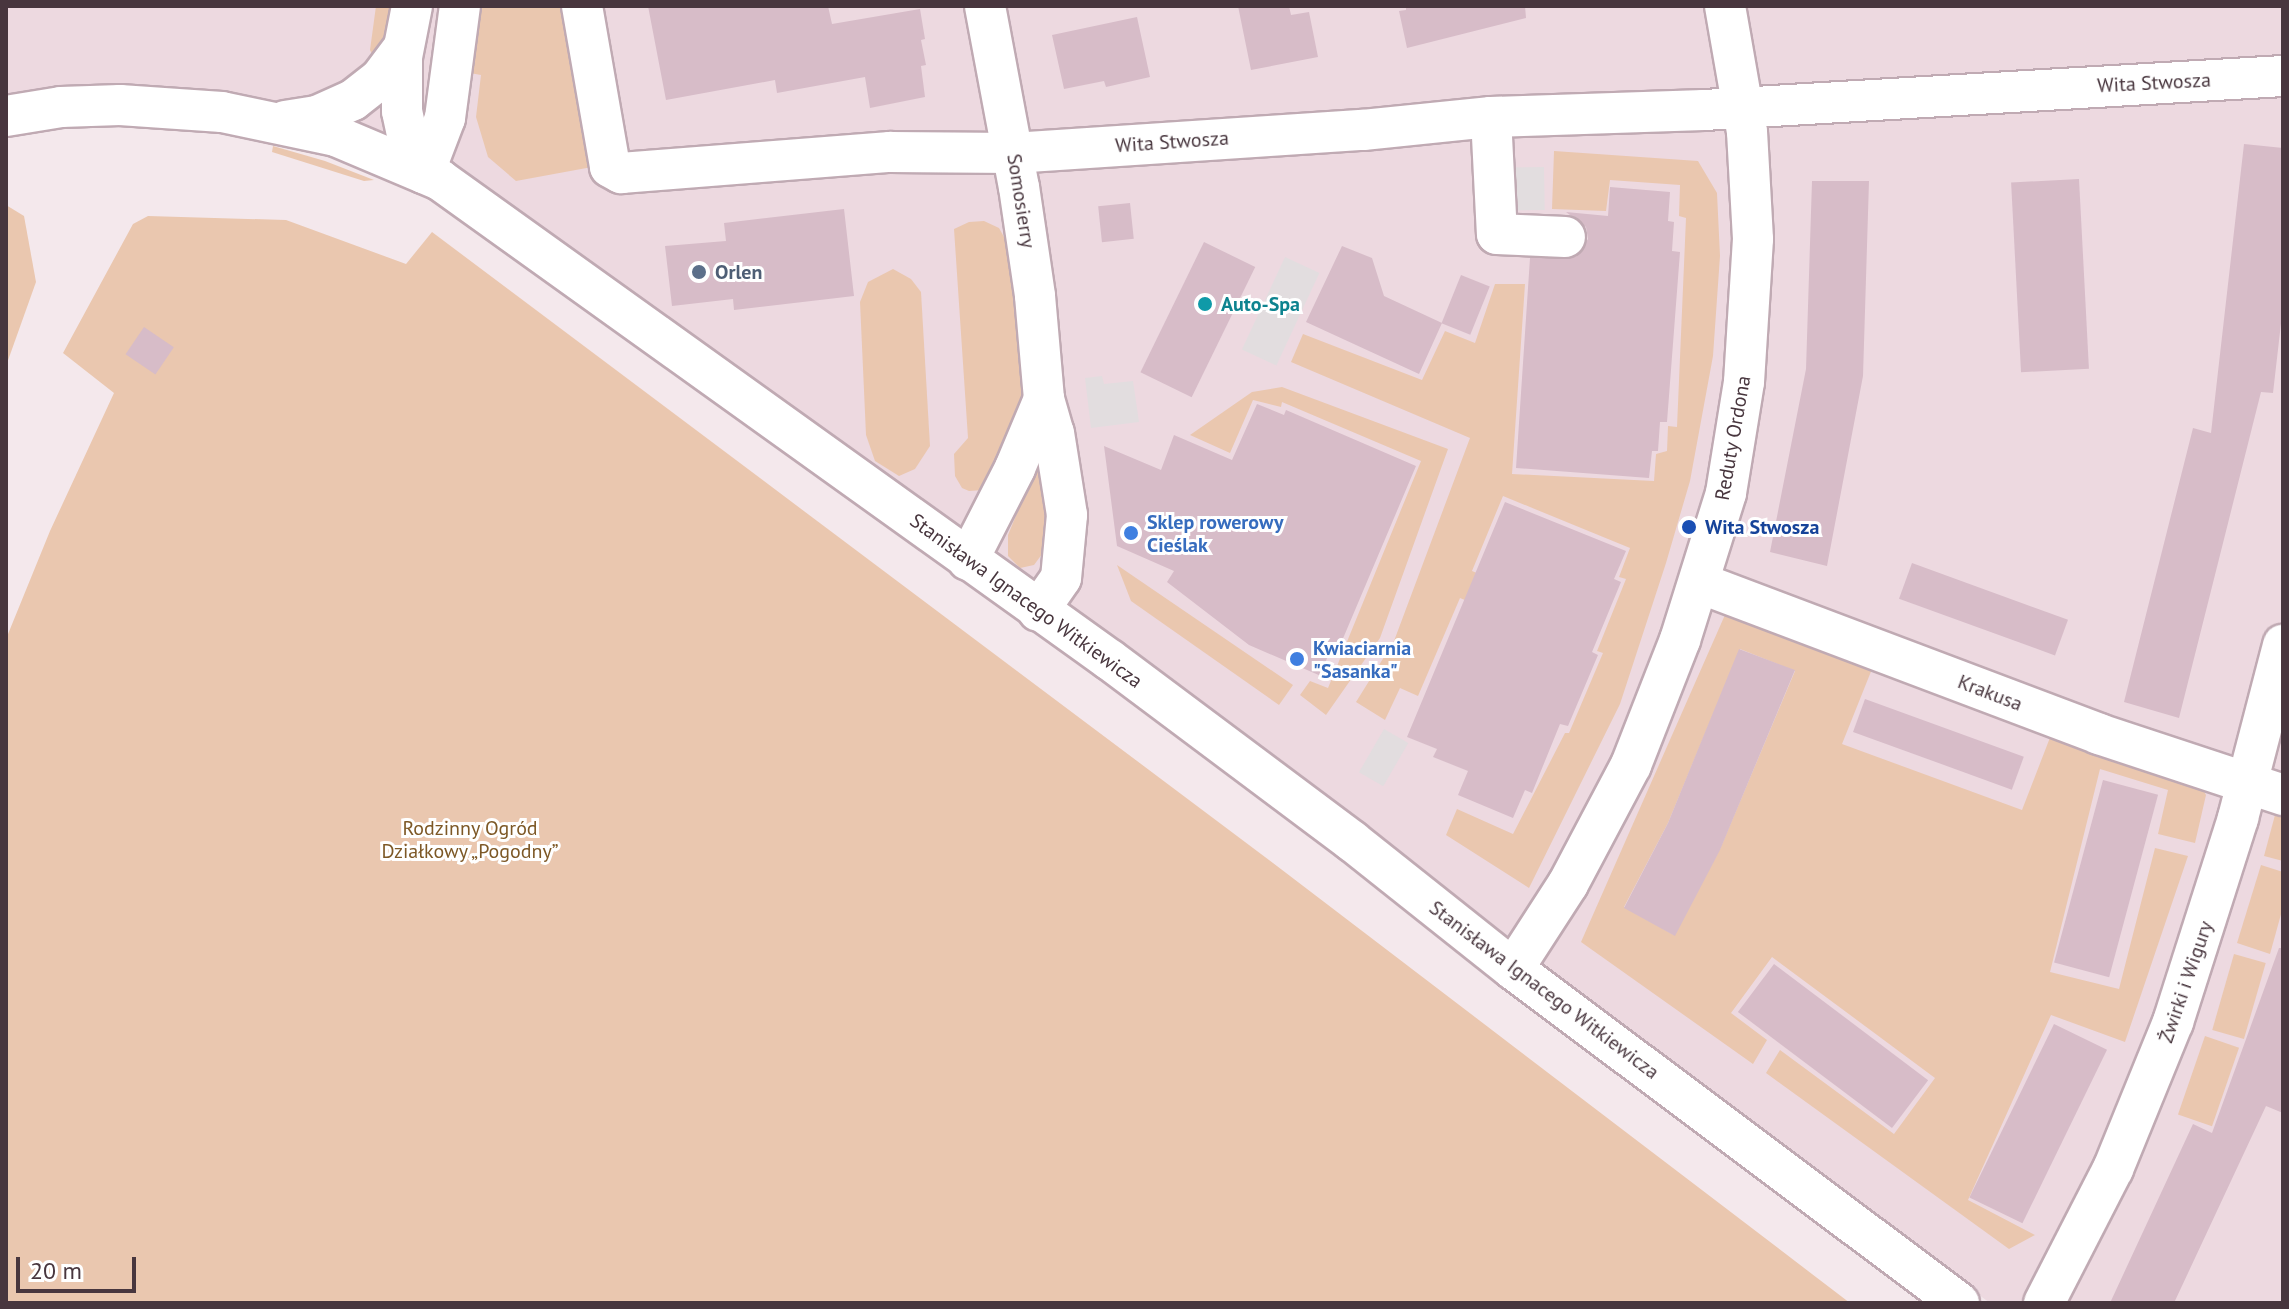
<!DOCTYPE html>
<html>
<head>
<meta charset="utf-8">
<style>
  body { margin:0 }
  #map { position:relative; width:2289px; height:1309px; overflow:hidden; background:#f4e8ec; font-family:"PT Sans",sans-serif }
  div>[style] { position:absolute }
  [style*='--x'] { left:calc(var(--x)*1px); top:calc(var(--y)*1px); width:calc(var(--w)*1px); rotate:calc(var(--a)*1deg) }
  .residential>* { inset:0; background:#edd9e0 }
  .green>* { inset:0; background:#eac7af; transform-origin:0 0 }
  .parking>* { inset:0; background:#e2dddf; transform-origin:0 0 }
  .building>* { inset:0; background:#d7bcc8; transform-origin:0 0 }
  .roads { filter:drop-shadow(2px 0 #c0aab3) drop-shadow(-2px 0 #c0aab3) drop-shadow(0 2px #c0aab3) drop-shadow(0 -2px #c0aab3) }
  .minor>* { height:40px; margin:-20px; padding:0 20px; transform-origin:20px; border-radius:20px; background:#fff }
  .dots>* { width:22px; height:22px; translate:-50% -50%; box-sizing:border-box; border:4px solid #fff; border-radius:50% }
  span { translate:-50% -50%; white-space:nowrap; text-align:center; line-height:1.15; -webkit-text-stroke:6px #fff; paint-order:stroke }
  .street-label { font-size:20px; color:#48363e }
  .service-label { font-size:20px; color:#4e5e75; font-weight:700 }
  .left { translate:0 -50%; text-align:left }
  .culture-label { font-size:20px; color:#0d838f; font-weight:700 }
  .shop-label { font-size:20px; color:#366cbe; font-weight:700 }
  .transit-label { font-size:20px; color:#164399; font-weight:700 }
  .park-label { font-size:20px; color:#7d5826 }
  .frame { position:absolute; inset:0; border:8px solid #48363e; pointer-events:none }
  .scale { position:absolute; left:16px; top:1257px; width:120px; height:36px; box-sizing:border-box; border:4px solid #48363e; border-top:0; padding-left:10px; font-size:24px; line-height:28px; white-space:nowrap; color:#48363e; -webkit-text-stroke:6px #fff; paint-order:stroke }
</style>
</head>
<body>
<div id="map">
  <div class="residential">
    <i style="clip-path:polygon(6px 6px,2283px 6px,2283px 1303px,1990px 1303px,1754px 1128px,372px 141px,6px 111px)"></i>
  </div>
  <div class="green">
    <i style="clip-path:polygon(376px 6px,391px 6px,386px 38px,374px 58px,370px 50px)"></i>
    <i style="clip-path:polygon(473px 6px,561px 6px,592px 167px,516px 181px,488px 157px,476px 117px,481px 75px,464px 72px)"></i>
    <i style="clip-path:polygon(273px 146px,325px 161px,374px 180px,364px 181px,272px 152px)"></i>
    <i style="clip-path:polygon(1554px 151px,1698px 161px,1717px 193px,1720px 256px,1713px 356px,1690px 481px,1666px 563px,1620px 704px,1529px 888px,1446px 835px,1457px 809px,1513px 834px,1565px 733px,1569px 733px,1603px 653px,1597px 651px,1626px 579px,1619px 577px,1630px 548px,1503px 496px,1472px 571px,1503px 584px,1491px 611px,1460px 598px,1418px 696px,1400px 688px,1385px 720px,1356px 702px,1394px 641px,1470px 438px,1291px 362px,1303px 334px,1422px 380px,1445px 331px,1475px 343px,1495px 284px,1525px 284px,1512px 474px,1654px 481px,1656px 454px,1667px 451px,1668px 426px,1677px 427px,1686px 218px,1679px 216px,1680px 185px,1610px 180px,1606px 211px,1552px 209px)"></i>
    <i style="clip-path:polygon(6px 205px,24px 216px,36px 282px,6px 366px)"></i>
    <i style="clip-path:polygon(148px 216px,286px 220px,406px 264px,432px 232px,1273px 863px,1850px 1303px,6px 1303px,6px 639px,50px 531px,114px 393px,63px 353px,133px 224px)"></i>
    <i style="clip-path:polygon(984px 221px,999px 228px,1009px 246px,1023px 386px,1021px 409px,983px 490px,969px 491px,962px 488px,955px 476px,954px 454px,968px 438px,954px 229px,969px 222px)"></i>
    <i style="clip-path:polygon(893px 269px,911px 279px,921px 292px,930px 446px,915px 469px,899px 476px,875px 461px,866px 435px,860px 302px,868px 282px)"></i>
    <i style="clip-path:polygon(1282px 387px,1448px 449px,1380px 638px,1326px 715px,1300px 695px,1310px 681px,1328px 688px,1421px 461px,1282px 402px,1281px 407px,1253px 400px,1230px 453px,1190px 435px,1252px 392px)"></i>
    <i style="clip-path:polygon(1038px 462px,1046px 463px,1048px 546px,1034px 565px,1020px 568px,1008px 556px,1008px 535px)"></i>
    <i style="clip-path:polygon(1117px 565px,1293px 685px,1279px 705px,1131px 601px)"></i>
    <i style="clip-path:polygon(evenodd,1728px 608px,1874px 664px,1842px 744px,2022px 810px,2051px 735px,2200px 784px,2206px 795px,2195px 843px,2158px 834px,2168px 790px,2100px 769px,2050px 972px,2119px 989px,2155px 848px,2188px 856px,2125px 1042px,2051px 1015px,1968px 1200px,2035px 1235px,2009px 1249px,1766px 1073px,1780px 1050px,1894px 1134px,1935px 1078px,1772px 957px,1731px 1013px,1767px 1040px,1753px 1064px,1581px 942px,1728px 608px,1740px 649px,1795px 671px,1720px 849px,1674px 935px,1624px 907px,1668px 823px,1740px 649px)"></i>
    <i style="clip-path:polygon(2275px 815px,2283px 817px,2283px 861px,2264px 856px)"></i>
    <i style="clip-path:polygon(2261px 865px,2283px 872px,2283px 907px,2270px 954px,2237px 943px)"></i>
    <i style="left:2234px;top:954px;width:33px;height:79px;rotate:16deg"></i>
    <i style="left:2205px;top:1036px;width:36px;height:83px;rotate:19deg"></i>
  </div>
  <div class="parking">
    <i style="left:1544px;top:167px;width:43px;height:49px;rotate:89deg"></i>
    <i style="left:1285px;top:257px;width:38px;height:102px;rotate:25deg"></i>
    <i style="clip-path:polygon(1102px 376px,1104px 384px,1133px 381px,1139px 422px,1091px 428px,1085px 378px)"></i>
    <i style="left:1384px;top:729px;width:28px;height:50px;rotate:30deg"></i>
  </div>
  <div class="building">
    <i style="clip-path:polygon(648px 6px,828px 6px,832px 24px,920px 9px,925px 39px,921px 40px,926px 65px,921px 66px,925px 97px,870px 108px,865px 77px,777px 93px,775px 80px,666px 100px)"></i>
    <i style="clip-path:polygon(1238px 6px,1289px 6px,1291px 15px,1309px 12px,1318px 57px,1251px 70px)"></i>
    <i style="clip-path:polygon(1406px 6px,1525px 6px,1526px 18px,1407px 48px,1399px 11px,1406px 10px)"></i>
    <i style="clip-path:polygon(1137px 17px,1150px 77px,1106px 87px,1104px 81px,1064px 89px,1052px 35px)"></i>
    <i style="clip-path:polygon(2244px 144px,2283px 148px,2283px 306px,2273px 393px,2261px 392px,2179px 718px,2124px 702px,2193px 428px,2211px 433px)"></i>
    <i style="left:2079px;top:179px;width:190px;height:68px;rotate:87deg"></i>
    <i style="clip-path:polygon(1812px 181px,1869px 181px,1863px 376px,1827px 566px,1770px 552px,1806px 369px)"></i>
    <i style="clip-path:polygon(1610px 187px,1670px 192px,1668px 221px,1674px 222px,1672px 251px,1680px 252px,1667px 422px,1660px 422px,1658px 451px,1652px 451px,1649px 478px,1516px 468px,1530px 258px,1576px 257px,1588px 239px,1586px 227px,1566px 212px,1608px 216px)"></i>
    <i style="left:1130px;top:203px;width:36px;height:32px;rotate:84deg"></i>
    <i style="clip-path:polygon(844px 209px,854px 296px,734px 310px,733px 299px,672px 306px,665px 246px,726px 241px,724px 223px)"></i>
    <i style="left:1204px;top:242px;width:57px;height:145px;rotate:26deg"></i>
    <i style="clip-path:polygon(1342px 246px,1372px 258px,1384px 296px,1442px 323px,1419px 374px,1306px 322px)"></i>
    <i style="left:1461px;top:275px;width:31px;height:52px;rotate:22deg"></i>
    <i style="left:144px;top:327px;width:36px;height:33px;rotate:34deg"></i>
    <i style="clip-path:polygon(1257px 404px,1284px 415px,1286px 410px,1416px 466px,1336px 655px,1329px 652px,1321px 676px,1249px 645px,1167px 582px,1174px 571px,1117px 546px,1104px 446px,1161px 470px,1174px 435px,1232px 460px)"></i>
    <i style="clip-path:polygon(1505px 502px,1626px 551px,1614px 579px,1621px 582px,1592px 652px,1598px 655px,1568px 726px,1560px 724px,1532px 793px,1525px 790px,1513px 818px,1458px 795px,1468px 771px,1433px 757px,1437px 749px,1407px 737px)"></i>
    <i style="left:1912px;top:563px;width:166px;height:38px;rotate:20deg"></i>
    <i style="clip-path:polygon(1739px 649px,1795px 670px,1720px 850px,1675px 936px,1624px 908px,1668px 823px)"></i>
    <i style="left:1865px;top:699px;width:169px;height:35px;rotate:20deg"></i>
    <i style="left:2103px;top:780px;width:57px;height:189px;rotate:15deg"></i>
    <i style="clip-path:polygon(2279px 948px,2283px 948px,2283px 1113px,2266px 1106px,2174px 1303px,2110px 1303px,2193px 1124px,2212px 1133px)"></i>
    <i style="left:1774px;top:964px;width:193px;height:60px;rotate:37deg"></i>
    <i style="left:2054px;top:1024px;width:59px;height:193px;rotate:26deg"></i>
  </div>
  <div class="roads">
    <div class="minor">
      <i style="--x:412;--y:6;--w:52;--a:101.1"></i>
      <i style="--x:402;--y:57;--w:54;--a:90"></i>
      <i style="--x:402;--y:111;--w:40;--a:78"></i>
      <i style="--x:410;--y:150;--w:27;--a:59"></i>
      <i style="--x:582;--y:6;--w:163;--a:80.1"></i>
      <i style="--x:610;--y:167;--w:13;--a:29"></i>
      <i style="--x:621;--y:173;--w:270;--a:-4.5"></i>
      <i style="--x:890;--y:152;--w:123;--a:0.5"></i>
      <i style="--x:1013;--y:153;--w:351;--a:-3.8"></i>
      <i style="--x:1363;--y:130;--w:129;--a:-5.8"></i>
      <i style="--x:1491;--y:117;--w:213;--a:-1.9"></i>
      <i style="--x:1704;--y:110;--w:580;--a:-3.36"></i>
      <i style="--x:985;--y:6;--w:184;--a:79.4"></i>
      <i style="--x:1019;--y:187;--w:110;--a:81.6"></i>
      <i style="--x:1035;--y:296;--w:103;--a:85"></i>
      <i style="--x:1044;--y:399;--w:35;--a:74"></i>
      <i style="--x:1054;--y:433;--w:83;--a:81"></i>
      <i style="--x:1067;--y:515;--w:63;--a:95.4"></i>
      <i style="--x:1061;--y:578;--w:40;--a:124.9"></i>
      <i style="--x:6;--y:116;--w:56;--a:-9.3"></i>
      <i style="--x:61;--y:107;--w:59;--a:-1.9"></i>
      <i style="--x:120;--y:105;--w:102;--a:3.9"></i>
      <i style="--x:222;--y:112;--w:116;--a:11.9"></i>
      <i style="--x:336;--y:136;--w:113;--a:22.9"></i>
      <i style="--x:440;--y:180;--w:824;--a:35.62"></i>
      <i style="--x:1110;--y:660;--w:302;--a:36.8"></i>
      <i style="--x:1352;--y:841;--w:206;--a:38.5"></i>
      <i style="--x:1513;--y:969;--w:557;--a:36.83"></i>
      <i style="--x:1491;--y:117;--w:117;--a:87.1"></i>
      <i style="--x:1497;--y:234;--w:68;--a:2.5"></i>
      <i style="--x:285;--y:121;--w:32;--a:-9"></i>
      <i style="--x:317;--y:116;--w:39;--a:-24"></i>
      <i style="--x:353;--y:100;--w:34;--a:-38"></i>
      <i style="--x:380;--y:79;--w:38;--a:-53"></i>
      <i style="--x:424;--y:173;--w:59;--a:-69.1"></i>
      <i style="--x:445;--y:118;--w:113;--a:-82.4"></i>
      <i style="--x:968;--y:560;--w:103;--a:-62.9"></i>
      <i style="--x:1015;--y:468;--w:75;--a:-67.2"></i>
      <i style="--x:1700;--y:583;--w:427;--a:20.7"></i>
      <i style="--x:2099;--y:734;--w:194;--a:18.3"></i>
      <i style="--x:1513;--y:969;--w:101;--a:-57.1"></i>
      <i style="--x:1568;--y:884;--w:135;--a:-62.1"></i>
      <i style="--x:1631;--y:765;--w:134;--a:-68.6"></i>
      <i style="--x:1680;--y:640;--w:154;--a:-72.6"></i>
      <i style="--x:1726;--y:493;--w:112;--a:-80.8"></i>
      <i style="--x:1744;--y:382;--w:143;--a:-86.4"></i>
      <i style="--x:1753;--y:239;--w:107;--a:-93.2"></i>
      <i style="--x:1747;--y:132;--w:128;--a:-99.9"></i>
      <i style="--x:2044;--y:1303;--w:151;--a:-62.8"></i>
      <i style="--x:2113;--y:1169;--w:159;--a:-67.8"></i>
      <i style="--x:2173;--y:1022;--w:214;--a:-72.3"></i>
      <i style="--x:2238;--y:818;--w:179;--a:-75.4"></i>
    </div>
  </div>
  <div class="dots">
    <i style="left:699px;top:272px;background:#5c6f8a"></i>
    <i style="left:1205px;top:304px;background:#0f9aa8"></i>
    <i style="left:1689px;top:527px;background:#1a4fb4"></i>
    <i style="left:1131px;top:533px;background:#3f7fe0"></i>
    <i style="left:1297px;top:659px;background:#3f7fe0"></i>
  </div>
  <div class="street-label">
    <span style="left:2154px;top:83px;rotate:-3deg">Wita Stwosza</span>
    <span style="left:1172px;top:142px;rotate:-4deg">Wita Stwosza</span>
    <span style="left:1021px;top:201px;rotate:81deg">Somosierry</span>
    <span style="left:1733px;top:438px;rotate:-80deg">Reduty Ordona</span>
    <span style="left:1026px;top:601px;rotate:36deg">Stanisława Ignacego Witkiewicza</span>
    <span style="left:1990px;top:693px;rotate:21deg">Krakusa</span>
    <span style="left:2186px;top:982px;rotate:-71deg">Żwirki i Wigury</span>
    <span style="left:1544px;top:990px;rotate:37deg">Stanisława Ignacego Witkiewicza</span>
  </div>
  <div class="service-label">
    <span class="left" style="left:715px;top:272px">Orlen</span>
  </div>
  <div class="culture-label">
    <span class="left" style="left:1221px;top:304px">Auto-Spa</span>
  </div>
  <div class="shop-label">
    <span class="left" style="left:1147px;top:534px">Sklep rowerowy<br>Cieślak</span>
    <span class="left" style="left:1313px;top:660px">Kwiaciarnia<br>"Sasanka"</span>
  </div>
  <div class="transit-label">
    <span class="left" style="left:1705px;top:527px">Wita Stwosza</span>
  </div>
  <div class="park-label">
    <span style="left:470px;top:840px">Rodzinny Ogród<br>Działkowy „Pogodny”</span>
  </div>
  <div class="frame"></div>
  <div class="scale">20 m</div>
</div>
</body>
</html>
